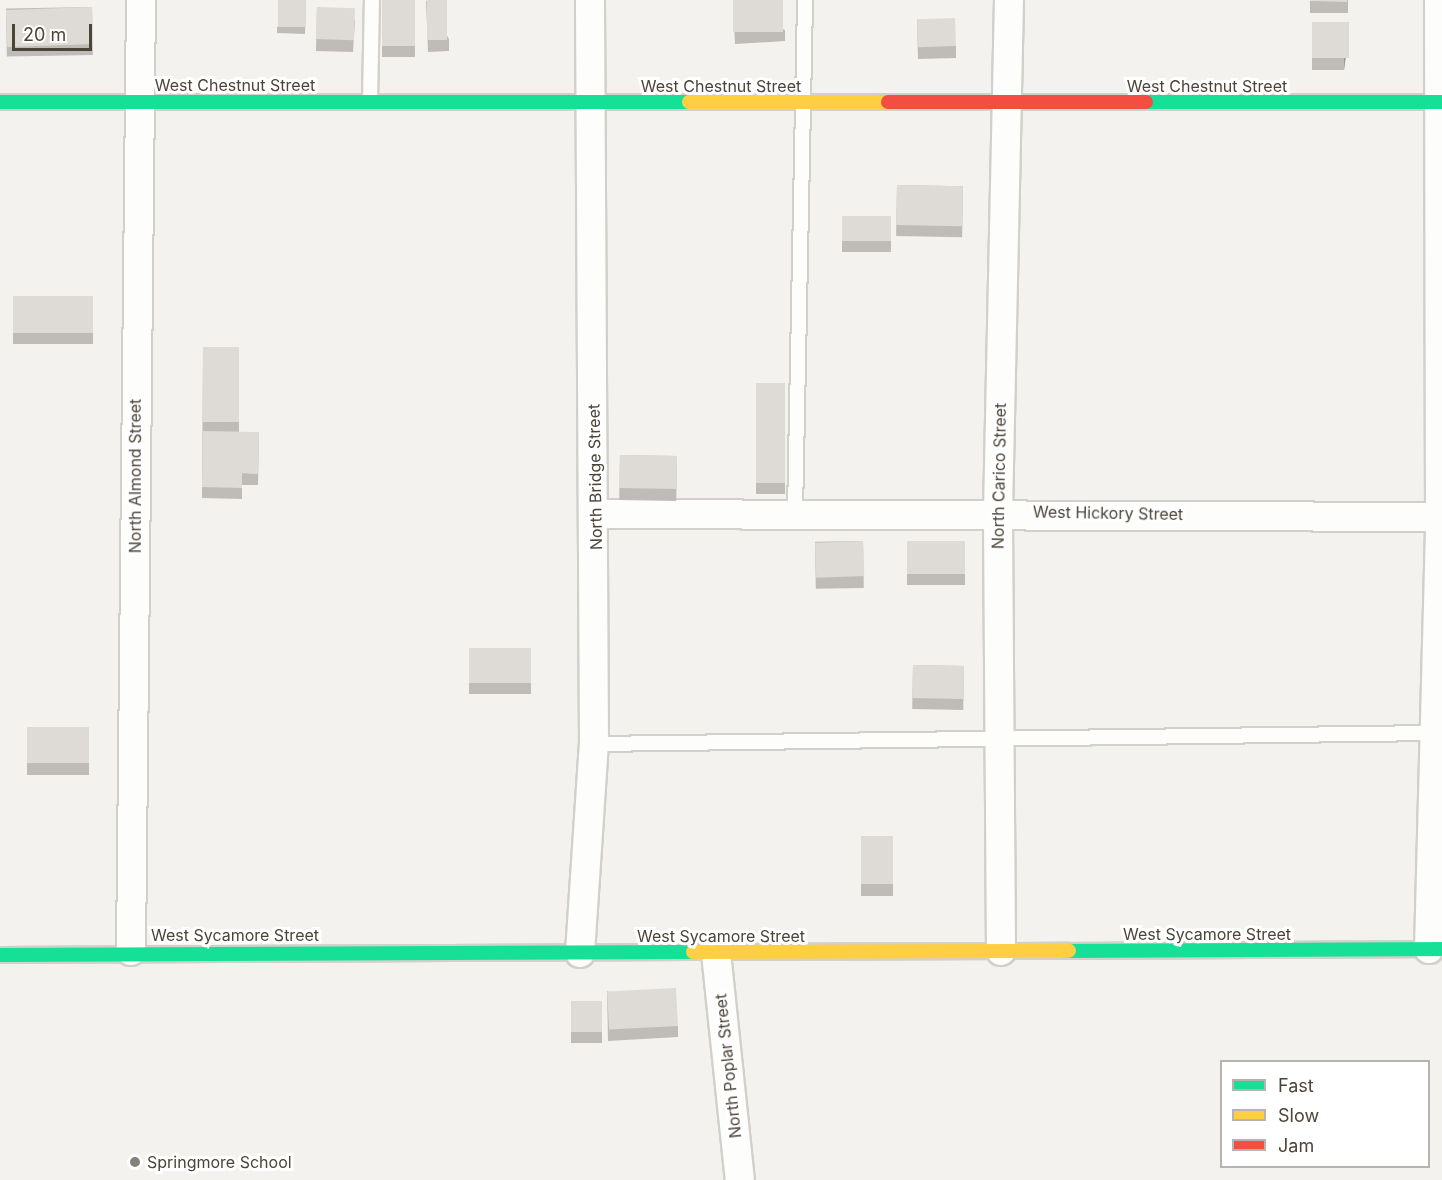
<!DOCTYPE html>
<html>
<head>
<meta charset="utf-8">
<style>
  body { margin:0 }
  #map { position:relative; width:1442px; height:1180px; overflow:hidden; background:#f4f2ee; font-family:Inter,sans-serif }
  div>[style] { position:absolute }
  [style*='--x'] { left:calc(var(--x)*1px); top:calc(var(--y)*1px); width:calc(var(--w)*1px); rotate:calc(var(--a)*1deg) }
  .roads { filter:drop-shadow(2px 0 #d2d0cb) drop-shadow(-2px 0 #d2d0cb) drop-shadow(0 2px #d2d0cb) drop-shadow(0 -2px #d2d0cb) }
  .lane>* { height:14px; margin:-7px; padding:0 7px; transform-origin:7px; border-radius:7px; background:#fdfdfc }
  .street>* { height:28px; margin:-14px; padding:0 14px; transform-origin:14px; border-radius:14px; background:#fdfdfc }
  .fast>* { height:14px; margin:-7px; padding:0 7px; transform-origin:7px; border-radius:7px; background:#16e098 }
  .slow>* { height:14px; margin:-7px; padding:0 7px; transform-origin:7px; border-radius:7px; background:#ffcf43 }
  .jam>* { height:14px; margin:-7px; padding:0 7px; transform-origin:7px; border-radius:7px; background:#f24e42 }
  .wall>* { inset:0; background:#bfbcb8; transform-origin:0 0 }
  .shaded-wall>* { inset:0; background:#9b9996 }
  .building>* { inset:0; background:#dedbd6; transform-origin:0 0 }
  .dots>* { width:16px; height:16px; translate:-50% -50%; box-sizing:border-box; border:3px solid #fff; border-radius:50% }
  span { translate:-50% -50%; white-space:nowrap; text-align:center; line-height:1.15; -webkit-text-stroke:6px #fff; paint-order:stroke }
  .street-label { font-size:16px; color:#4b4439 }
  .poi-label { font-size:16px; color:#4b4439 }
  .left { translate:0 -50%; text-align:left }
  .legend { position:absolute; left:1220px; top:1060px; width:210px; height:108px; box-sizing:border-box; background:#fff; border:2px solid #b7b4b0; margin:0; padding:8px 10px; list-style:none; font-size:18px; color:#4b4439 }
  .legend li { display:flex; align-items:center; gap:12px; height:30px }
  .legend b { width:30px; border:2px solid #b7b4b0 }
  .scale { position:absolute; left:12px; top:24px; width:80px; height:27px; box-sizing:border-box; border:3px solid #4b4439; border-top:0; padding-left:8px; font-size:18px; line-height:21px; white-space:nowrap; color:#4b4439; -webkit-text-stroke:4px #fff; paint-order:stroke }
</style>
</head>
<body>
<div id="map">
  <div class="roads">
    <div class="lane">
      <i style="--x:370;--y:101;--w:101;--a:-88.9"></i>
      <i style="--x:795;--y:513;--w:513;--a:-88.88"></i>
      <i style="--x:594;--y:744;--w:840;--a:-0.75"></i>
    </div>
    <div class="street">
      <i style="--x:596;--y:514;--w:844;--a:0.2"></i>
      <i style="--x:1429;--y:949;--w:432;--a:-88.5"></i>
      <i style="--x:1440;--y:517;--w:517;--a:-90.11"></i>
      <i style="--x:131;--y:951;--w:951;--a:-89.4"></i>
      <i style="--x:1001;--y:951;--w:439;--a:-90.4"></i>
      <i style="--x:998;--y:512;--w:512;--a:-88.77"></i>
      <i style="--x:580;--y:953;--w:209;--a:-86.2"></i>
      <i style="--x:594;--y:744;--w:744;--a:-90.31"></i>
      <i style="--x:716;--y:953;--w:228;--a:84"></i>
    </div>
    <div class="fast">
      <i style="--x:0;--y:102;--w:689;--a:0"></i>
      <i style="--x:1146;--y:102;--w:296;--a:0"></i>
      <i style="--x:1069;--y:951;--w:373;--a:-0.3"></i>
      <i style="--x:0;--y:955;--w:693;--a:-0.25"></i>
    </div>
    <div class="slow">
      <i style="--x:689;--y:102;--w:199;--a:0"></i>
      <i style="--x:693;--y:952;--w:376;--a:-0.2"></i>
    </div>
    <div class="jam">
      <i style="--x:888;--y:102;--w:258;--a:0"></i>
    </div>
  </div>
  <div class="wall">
    <i style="clip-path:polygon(306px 0,305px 34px,277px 33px,277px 27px)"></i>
    <i style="left:382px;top:0;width:33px;height:57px"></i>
    <i style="clip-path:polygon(426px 0,449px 39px,449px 51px,428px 52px)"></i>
    <i style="clip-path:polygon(733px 0,785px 30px,785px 41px,735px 44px)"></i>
    <i style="left:1310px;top:0;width:38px;height:13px"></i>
    <i style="left:92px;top:7px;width:48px;height:86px;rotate:89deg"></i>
    <i style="clip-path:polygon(317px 7px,355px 20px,353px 52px,316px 51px)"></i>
    <i style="clip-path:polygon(917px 19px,956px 46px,956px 58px,918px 59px)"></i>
    <i style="clip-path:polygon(1312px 22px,1349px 33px,1344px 70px,1312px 70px)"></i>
    <i style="left:897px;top:185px;width:66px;height:51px;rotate:1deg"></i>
    <i style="left:842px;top:216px;width:49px;height:36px"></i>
    <i style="left:13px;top:296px;width:80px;height:48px"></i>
    <i style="clip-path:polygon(203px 347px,239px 347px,239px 432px,259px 432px,258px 485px,242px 485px,242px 499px,202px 498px)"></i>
    <i style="left:756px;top:383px;width:29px;height:111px"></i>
    <i style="left:620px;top:455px;width:57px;height:45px;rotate:1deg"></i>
    <i style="left:863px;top:541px;width:47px;height:48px;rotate:89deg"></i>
    <i style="left:965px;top:541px;width:44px;height:58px;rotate:90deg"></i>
    <i style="left:469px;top:648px;width:62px;height:46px"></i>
    <i style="left:913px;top:665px;width:51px;height:44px;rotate:1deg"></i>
    <i style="left:27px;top:727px;width:62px;height:48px"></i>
    <i style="left:861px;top:836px;width:32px;height:60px"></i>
    <i style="clip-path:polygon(607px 991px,678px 1026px,678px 1037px,608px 1041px)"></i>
    <i style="left:602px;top:1001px;width:42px;height:31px;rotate:90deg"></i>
  </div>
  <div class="shaded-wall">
    <i style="clip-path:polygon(1349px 22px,1349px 33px,1344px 70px,1344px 58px)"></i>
  </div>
  <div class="building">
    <i style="left:278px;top:0;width:28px;height:27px"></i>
    <i style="left:382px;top:0;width:33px;height:46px"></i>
    <i style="left:427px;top:0;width:20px;height:40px"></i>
    <i style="left:733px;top:0;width:50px;height:32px"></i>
    <i style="clip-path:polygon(1310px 0,1347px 0,1347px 2px,1310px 1px)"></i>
    <i style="left:92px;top:7px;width:37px;height:86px;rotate:88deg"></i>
    <i style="left:317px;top:7px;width:38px;height:32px;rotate:2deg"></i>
    <i style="left:955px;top:18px;width:28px;height:38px;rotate:88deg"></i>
    <i style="left:1312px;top:22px;width:37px;height:36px"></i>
    <i style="left:897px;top:185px;width:66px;height:40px;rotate:1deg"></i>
    <i style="left:842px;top:216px;width:49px;height:25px"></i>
    <i style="left:13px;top:296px;width:80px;height:37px"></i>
    <i style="left:203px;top:347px;width:36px;height:75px"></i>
    <i style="left:756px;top:383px;width:29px;height:100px"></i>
    <i style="clip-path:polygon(203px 431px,259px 432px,258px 474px,242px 473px,242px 488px,202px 487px)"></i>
    <i style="left:620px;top:455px;width:57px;height:33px;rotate:1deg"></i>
    <i style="left:863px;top:541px;width:35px;height:48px;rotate:88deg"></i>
    <i style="left:965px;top:541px;width:33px;height:58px;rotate:90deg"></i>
    <i style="left:469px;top:648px;width:62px;height:35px"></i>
    <i style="left:913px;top:665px;width:51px;height:33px;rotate:1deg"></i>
    <i style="left:27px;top:727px;width:62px;height:36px"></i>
    <i style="left:861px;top:836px;width:32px;height:48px"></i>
    <i style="left:676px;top:988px;width:38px;height:69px;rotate:87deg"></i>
    <i style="left:602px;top:1001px;width:31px;height:31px;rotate:90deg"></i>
  </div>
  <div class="dots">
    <i style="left:135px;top:1162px;background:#868178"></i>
  </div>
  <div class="street-label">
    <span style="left:235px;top:85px">West Chestnut Street</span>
    <span style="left:721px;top:86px">West Chestnut Street</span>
    <span style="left:1207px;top:86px">West Chestnut Street</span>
    <span style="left:135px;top:476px;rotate:-90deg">North Almond Street</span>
    <span style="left:999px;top:476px;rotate:-89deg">North Carico Street</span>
    <span style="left:595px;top:477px;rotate:-91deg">North Bridge Street</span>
    <span style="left:1108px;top:513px;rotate:1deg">West Hickory Street</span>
    <span style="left:1207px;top:934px">West Sycamore Street</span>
    <span style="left:235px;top:935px">West Sycamore Street</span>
    <span style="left:721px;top:936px">West Sycamore Street</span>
    <span style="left:728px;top:1066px;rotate:-96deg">North Poplar Street</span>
  </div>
  <div class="poi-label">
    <span class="left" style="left:147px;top:1162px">Springmore School</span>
  </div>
  <ul class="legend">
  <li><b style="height:8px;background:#16e098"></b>Fast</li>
  <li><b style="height:8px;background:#ffcf43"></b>Slow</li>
  <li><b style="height:8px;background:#f24e42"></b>Jam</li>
  </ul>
  <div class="scale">20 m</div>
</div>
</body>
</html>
